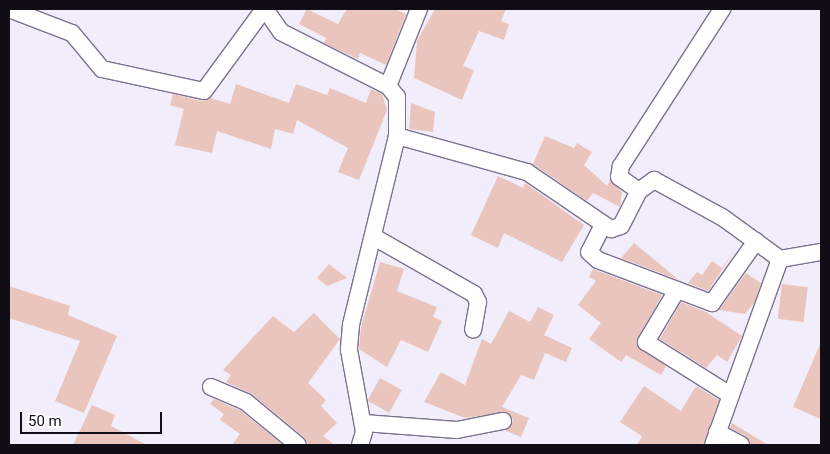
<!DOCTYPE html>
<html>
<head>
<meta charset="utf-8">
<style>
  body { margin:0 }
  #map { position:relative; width:830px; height:454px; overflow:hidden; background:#f2edfa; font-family:Roboto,sans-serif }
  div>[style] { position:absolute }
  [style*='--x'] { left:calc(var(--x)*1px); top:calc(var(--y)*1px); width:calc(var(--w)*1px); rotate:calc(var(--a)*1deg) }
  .building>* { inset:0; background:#eac5be; transform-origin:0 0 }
  .roads { filter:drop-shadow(1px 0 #7c728f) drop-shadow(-1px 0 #7c728f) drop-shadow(0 1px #7c728f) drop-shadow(0 -1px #7c728f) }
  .minor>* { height:16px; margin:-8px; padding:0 8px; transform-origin:8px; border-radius:8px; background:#fff }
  span { translate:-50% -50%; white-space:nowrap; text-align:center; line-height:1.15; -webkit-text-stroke:4px #fff; paint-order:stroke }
  .frame { position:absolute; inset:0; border:10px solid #110d17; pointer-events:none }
  .scale { position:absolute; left:20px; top:412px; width:142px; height:22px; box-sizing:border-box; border:2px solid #110d17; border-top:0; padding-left:6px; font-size:15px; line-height:18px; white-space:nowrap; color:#110d17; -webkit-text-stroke:4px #fff; paint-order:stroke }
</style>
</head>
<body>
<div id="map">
  <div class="building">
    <i style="clip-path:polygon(307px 9px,338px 24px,347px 9px,394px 9px,406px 14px,386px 65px,360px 53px,358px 59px,324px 43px,326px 38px,299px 24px)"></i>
    <i style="clip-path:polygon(435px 9px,506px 9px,501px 21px,509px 24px,504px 40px,479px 31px,463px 66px,474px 70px,462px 100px,414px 78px,417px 41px)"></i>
    <i style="clip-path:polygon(236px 84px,289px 103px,296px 84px,327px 95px,330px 88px,366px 103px,371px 89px,382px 94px,387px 110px,359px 180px,338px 172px,348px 148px,297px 120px,293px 134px,275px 129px,271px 149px,217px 131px,212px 153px,175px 145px,184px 109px,170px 105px,173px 94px,202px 101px,211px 98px,230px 104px)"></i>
    <i style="clip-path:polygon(411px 103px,435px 112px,433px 132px,409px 129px)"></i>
    <i style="clip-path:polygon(545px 136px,574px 148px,577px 143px,592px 152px,584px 165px,607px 186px,610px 180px,622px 192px,620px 207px,593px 193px,587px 201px,533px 164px)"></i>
    <i style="clip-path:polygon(498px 176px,523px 188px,525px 183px,584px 225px,562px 262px,504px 233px,498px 248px,471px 235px)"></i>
    <i style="clip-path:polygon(634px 243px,679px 280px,621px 258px)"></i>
    <i style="clip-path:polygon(739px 244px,708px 291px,688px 283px,697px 272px,702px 275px,712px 261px,722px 268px)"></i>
    <i style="clip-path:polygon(380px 262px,404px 269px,397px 291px,437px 307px,433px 317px,442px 321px,428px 352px,401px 340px,387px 367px,359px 349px,361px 327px)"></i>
    <i style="clip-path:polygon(329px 264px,347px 278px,327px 286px,317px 278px)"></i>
    <i style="clip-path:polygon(593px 269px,662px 295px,636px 342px,666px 366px,661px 375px,626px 355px,621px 362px,589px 339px,601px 323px,578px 305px,596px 281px,589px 277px)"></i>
    <i style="clip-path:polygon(746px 273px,761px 283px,754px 303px,745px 314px,719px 310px)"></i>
    <i style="left:782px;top:284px;width:26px;height:35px;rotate:7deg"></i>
    <i style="clip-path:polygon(9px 286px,70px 306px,68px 315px,117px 336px,84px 413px,55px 401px,80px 341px,9px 318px)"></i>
    <i style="clip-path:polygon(681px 302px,706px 312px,742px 336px,727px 362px,717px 355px,706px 368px,660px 339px)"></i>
    <i style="clip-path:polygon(538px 307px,554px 315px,544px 335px,572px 348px,566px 362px,545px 353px,534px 380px,521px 375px,502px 407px,529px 418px,521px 437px,506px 431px,513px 420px,507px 412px,465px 418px,424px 402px,441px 372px,465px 385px,482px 339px,491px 344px,509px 311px,530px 322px)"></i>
    <i style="clip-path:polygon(314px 313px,340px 339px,308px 383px,326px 400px,321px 406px,337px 423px,323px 436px,335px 445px,308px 445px,304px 437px,252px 394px,226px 382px,231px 375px,223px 370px,273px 316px,294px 332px)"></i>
    <i style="clip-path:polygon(821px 342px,821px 419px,793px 407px)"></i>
    <i style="left:380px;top:378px;width:25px;height:26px;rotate:29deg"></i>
    <i style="clip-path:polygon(644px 386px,681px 411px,696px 386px,719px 400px,703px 445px,637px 445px,642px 436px,620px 422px)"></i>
    <i style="clip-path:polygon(214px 399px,241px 411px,283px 445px,232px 445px,240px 434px,220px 420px,224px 414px,210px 404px)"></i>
    <i style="clip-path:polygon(92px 405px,115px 415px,111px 426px,147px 445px,73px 445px)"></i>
    <i style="clip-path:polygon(732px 423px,768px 445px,751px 445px,746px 436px,730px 428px)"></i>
  </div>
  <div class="roads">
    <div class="minor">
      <i style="--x:9;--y:9;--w:67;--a:20.9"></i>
      <i style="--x:72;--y:33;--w:47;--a:50.2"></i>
      <i style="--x:102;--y:69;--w:104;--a:12.2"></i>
      <i style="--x:204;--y:91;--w:102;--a:-53.8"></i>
      <i style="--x:265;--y:9;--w:28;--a:55"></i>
      <i style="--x:281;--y:32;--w:120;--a:26.8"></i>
      <i style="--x:388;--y:86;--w:14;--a:51"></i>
      <i style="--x:397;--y:97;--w:39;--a:90"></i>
      <i style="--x:397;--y:136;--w:195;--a:103.7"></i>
      <i style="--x:351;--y:325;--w:25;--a:95"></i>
      <i style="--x:349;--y:350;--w:83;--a:79.6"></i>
      <i style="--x:364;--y:432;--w:14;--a:107"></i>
      <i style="--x:388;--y:86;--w:83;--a:-68.1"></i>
      <i style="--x:397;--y:136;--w:135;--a:15.5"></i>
      <i style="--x:527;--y:172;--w:102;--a:34.2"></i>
      <i style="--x:611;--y:229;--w:10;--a:-17"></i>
      <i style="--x:621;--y:226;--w:39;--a:-63"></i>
      <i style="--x:639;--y:191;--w:19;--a:-36"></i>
      <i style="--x:654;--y:180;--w:77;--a:28.6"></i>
      <i style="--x:722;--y:217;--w:72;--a:35.9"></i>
      <i style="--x:780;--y:259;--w:42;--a:-9.7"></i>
      <i style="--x:639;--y:191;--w:24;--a:-145"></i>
      <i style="--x:619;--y:177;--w:11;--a:-80"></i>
      <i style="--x:621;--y:166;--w:187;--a:-57.2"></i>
      <i style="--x:603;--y:225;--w:30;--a:117"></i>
      <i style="--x:589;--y:252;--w:12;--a:42"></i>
      <i style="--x:598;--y:260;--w:122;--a:20.7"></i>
      <i style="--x:712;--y:303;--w:76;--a:-54.6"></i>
      <i style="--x:374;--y:237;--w:115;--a:29.7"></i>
      <i style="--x:474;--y:294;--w:9;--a:63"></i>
      <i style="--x:478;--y:302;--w:28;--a:100"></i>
      <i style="--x:677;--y:290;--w:61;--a:120.8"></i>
      <i style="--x:646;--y:342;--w:99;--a:32.2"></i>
      <i style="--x:211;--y:387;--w:38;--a:23"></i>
      <i style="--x:246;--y:402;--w:67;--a:39.6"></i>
      <i style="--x:364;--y:423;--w:93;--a:4.3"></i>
      <i style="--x:457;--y:430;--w:47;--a:-11.1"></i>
      <i style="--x:717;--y:432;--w:27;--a:28"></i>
      <i style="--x:713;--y:445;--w:198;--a:-70.2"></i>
    </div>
  </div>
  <div class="frame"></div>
  <div class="scale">50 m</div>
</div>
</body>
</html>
